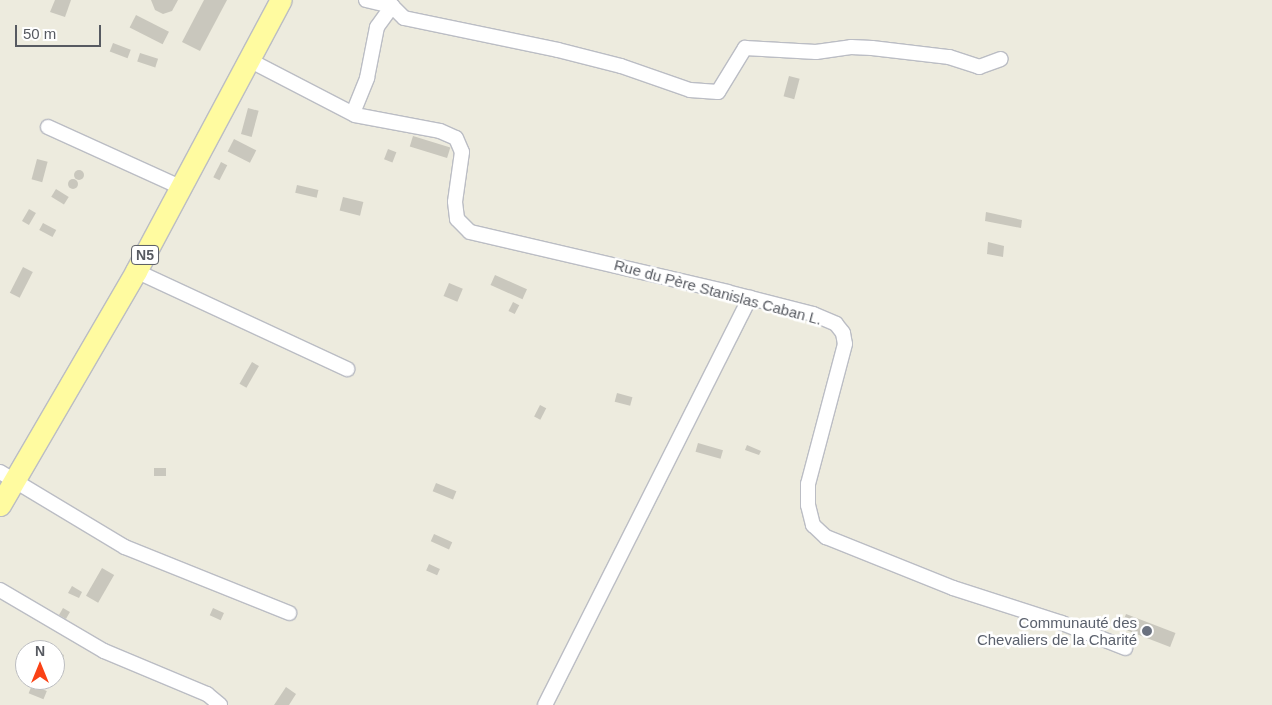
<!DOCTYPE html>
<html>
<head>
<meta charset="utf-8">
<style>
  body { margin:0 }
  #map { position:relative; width:1272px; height:705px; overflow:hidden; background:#edebde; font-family:Arial,sans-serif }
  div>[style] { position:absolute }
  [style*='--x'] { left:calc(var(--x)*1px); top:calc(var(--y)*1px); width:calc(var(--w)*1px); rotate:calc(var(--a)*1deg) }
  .building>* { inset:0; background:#c9c7bd; transform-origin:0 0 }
  .round { border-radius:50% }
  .roads { filter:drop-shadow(1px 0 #bbbdc4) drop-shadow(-1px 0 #bbbdc4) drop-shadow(0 1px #bbbdc4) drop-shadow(0 -1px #bbbdc4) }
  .street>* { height:14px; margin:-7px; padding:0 7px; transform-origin:7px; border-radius:7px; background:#fff }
  .primary>* { height:21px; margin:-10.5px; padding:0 10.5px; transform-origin:10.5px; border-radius:10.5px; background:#fffba0 }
  .dots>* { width:14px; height:14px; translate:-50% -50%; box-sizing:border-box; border:2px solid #fff; border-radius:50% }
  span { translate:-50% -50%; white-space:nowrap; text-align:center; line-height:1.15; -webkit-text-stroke:5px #fff; paint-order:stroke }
  .shield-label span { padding:1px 4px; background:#fff; border:1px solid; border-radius:4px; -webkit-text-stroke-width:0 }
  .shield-label { font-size:14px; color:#575a61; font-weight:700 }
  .street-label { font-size:15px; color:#575a61 }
  .worship-label { font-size:15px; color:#5b616d }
  .right { translate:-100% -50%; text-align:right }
  .north { position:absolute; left:15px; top:640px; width:50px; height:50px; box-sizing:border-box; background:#fff; border:1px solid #bcbdc0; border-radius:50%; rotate:0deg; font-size:14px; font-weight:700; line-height:20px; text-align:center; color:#575a61 }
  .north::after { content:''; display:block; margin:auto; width:18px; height:22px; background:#fa4216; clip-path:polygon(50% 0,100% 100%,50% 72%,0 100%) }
  .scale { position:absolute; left:15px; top:25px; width:86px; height:22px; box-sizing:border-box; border:2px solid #575a61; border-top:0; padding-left:6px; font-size:15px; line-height:18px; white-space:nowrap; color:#575a61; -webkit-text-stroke:4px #fff; paint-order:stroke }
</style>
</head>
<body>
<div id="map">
  <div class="building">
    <i style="clip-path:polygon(55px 0,71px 0,65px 17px,50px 12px)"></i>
    <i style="clip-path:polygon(151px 0,178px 0,172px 11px,163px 14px,155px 10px)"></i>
    <i style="clip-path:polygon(204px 0,227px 0,200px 51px,182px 42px)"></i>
    <i style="left:136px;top:15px;width:37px;height:14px;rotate:27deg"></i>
    <i style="left:113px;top:43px;width:19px;height:9px;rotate:21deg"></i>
    <i style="left:140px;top:53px;width:19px;height:9px;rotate:18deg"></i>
    <i style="left:789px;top:76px;width:11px;height:21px;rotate:15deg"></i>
    <i style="left:248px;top:108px;width:11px;height:27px;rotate:15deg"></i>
    <i style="left:413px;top:136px;width:39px;height:11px;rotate:17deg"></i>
    <i style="left:234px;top:139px;width:25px;height:14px;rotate:27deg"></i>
    <i style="left:388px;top:149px;width:9px;height:11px;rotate:21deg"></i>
    <i style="left:37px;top:159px;width:11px;height:21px;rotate:15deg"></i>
    <i style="left:221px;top:162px;width:7px;height:17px;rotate:27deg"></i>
    <i class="round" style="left:74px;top:170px;width:10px;height:10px"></i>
    <i class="round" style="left:68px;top:179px;width:10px;height:10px"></i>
    <i style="left:297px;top:185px;width:22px;height:8px;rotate:13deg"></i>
    <i style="left:56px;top:189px;width:15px;height:9px;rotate:32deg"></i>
    <i style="left:343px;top:197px;width:21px;height:14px;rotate:14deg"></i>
    <i style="left:29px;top:209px;width:8px;height:14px;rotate:30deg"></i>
    <i style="clip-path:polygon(986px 212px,1022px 220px,1021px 228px,985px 221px)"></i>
    <i style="left:43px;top:223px;width:15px;height:8px;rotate:28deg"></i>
    <i style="clip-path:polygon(988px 242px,1004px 246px,1003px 257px,987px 254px)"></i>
    <i style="left:23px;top:267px;width:11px;height:29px;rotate:27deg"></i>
    <i style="left:495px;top:275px;width:35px;height:11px;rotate:24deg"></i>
    <i style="left:449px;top:283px;width:15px;height:14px;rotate:23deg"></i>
    <i style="left:513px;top:302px;width:7px;height:10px;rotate:27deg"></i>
    <i style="left:252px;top:362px;width:8px;height:25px;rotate:30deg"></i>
    <i style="left:617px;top:393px;width:16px;height:9px;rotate:15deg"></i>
    <i style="left:540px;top:405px;width:7px;height:13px;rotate:27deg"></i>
    <i style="left:698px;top:443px;width:26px;height:9px;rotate:16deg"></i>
    <i style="clip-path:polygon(747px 445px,761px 451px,759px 455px,745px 450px)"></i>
    <i style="left:154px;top:468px;width:12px;height:8px"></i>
    <i style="left:436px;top:483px;width:22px;height:9px;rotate:22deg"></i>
    <i style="left:434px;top:534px;width:20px;height:8px;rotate:24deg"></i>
    <i style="left:429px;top:564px;width:12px;height:7px;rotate:24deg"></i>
    <i style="left:102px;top:568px;width:14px;height:32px;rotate:30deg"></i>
    <i style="clip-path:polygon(72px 586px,82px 592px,79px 598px,68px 593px)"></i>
    <i style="left:63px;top:608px;width:8px;height:8px;rotate:30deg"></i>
    <i style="left:213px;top:608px;width:12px;height:8px;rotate:24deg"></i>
    <i style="left:1126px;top:614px;width:53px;height:15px;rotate:21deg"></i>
    <i style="clip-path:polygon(55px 651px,64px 655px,61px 663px,55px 660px)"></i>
    <i style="left:32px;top:685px;width:16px;height:9px;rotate:22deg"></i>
    <i style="clip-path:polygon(286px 687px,296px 694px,289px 705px,274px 705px)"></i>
  </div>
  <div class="roads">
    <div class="street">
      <i style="--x:366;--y:0;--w:27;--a:13"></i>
      <i style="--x:392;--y:6;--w:17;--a:45"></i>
      <i style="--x:404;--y:18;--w:157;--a:11.7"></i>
      <i style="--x:558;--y:50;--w:65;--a:14.3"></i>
      <i style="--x:621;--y:66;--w:73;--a:19.2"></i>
      <i style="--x:690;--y:90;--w:28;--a:4"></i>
      <i style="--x:718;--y:92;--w:52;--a:-58.5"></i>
      <i style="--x:745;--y:48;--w:71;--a:3.2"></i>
      <i style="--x:816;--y:52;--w:35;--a:-8"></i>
      <i style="--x:851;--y:47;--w:21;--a:3"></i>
      <i style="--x:872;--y:48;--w:78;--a:6.7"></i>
      <i style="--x:949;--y:57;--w:32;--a:18"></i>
      <i style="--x:979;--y:67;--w:23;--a:-20"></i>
      <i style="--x:249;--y:60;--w:119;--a:27.4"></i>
      <i style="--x:355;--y:115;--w:86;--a:10.7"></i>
      <i style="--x:440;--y:131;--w:17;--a:24"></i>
      <i style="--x:456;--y:138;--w:15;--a:67"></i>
      <i style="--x:462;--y:152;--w:50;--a:98"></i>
      <i style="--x:455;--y:202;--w:17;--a:83"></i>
      <i style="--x:457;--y:219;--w:18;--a:45"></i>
      <i style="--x:470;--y:232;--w:264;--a:13.1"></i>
      <i style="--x:727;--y:292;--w:89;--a:14.3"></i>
      <i style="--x:813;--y:314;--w:25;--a:23"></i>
      <i style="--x:836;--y:324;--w:11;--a:52"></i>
      <i style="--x:843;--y:333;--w:11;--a:80"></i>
      <i style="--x:845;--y:344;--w:145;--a:104.8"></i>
      <i style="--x:808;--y:484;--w:21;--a:90"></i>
      <i style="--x:808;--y:505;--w:21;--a:76"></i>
      <i style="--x:813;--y:525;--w:18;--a:43"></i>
      <i style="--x:826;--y:537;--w:137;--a:21.9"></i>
      <i style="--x:953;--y:588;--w:114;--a:17.8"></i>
      <i style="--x:1062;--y:623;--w:68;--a:21.6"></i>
      <i style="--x:353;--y:113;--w:38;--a:-68"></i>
      <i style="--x:367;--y:78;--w:52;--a:-78.9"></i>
      <i style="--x:377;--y:27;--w:26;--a:-54"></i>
      <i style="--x:48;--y:127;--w:145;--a:24.4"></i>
      <i style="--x:136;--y:271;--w:233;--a:24.9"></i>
      <i style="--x:0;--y:472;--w:146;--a:31"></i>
      <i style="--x:125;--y:547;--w:177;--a:21.9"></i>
      <i style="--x:0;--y:590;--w:121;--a:30.4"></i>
      <i style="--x:104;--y:651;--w:112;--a:22.7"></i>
      <i style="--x:207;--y:694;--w:17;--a:40"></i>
      <i style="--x:545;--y:705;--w:456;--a:-63.3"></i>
    </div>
    <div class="primary">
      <i style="--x:0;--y:505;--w:271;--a:-59.8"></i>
      <i style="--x:136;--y:271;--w:307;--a:-61.9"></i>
    </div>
  </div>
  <div class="dots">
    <i style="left:1147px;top:631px;background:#6b7280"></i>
  </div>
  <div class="shield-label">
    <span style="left:145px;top:255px">N5</span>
  </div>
  <div class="street-label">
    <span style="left:718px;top:292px;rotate:15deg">Rue du Père Stanislas Caban L.</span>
  </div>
  <div class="worship-label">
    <span class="right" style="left:1137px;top:631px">Communauté des<br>Chevaliers de la Charité</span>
  </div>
  <div class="north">N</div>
  <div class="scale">50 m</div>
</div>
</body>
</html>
